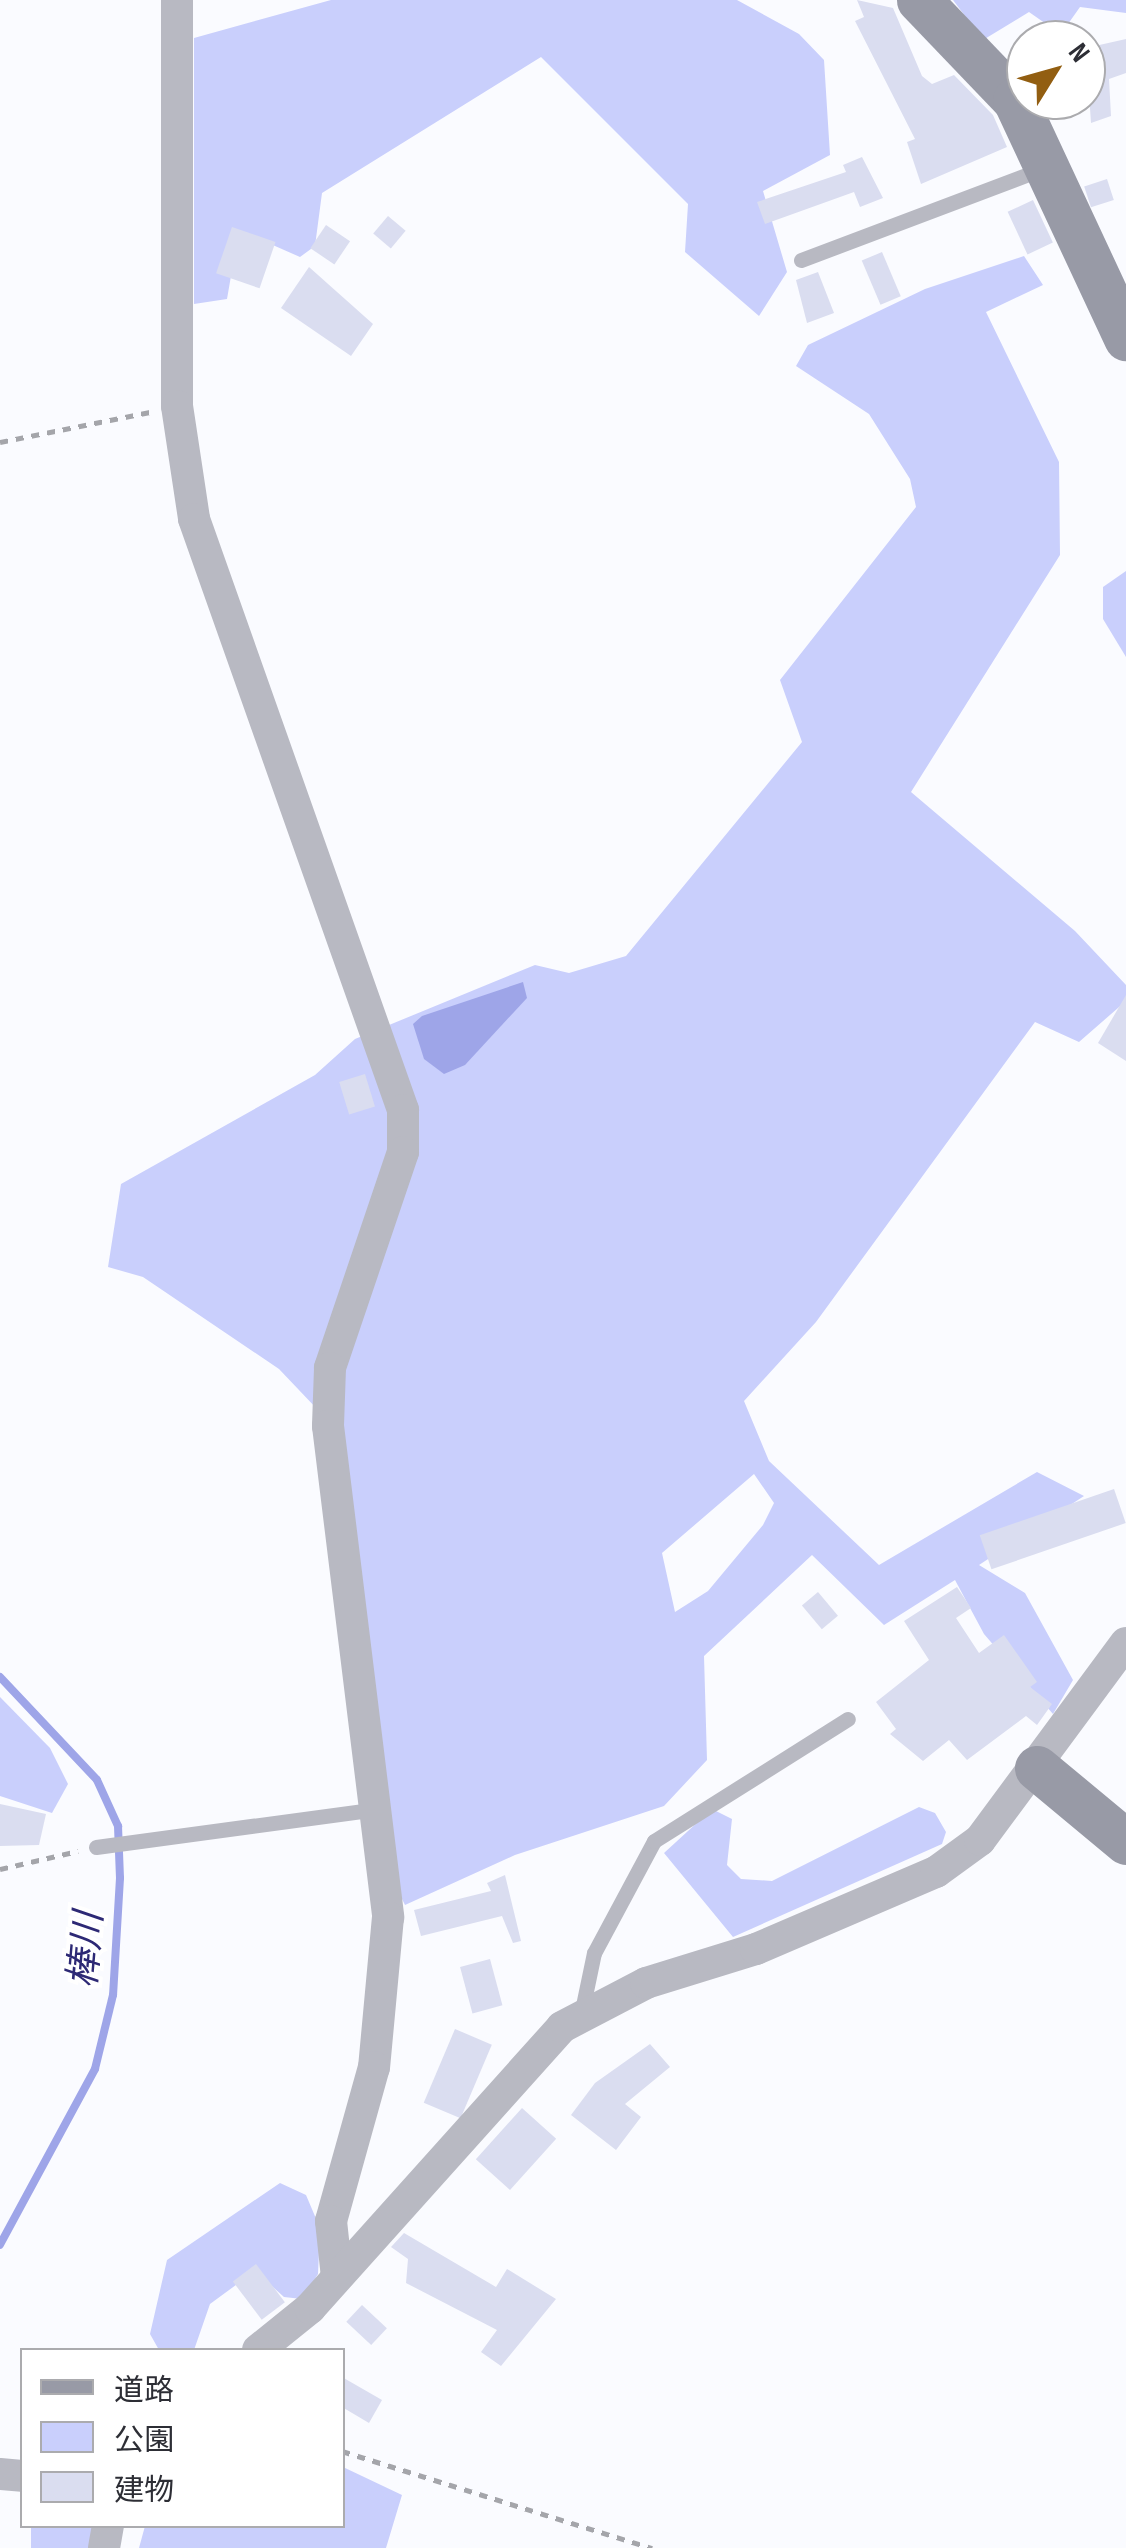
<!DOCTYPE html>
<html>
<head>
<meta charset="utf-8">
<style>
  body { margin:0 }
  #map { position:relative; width:1126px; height:2548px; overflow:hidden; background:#fafbff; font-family:"Sofia Sans Condensed","Noto Sans JP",sans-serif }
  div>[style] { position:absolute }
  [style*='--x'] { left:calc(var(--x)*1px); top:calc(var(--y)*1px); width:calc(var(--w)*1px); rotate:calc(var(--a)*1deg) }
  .green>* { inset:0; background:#c9cffc; transform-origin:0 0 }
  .water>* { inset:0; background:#9ea5e8 }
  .stream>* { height:8px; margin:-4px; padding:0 4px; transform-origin:4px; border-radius:4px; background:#9ea5e8 }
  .building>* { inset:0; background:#daddf0; transform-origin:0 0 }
  .path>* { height:5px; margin-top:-2.5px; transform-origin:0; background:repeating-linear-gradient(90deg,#a4a5aa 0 8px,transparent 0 16px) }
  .lane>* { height:15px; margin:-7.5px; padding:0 7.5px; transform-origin:7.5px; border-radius:7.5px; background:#b8b9c2 }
  .street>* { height:32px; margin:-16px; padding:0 16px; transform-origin:16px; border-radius:16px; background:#b8b9c2 }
  .secondary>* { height:45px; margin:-22.5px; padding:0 22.5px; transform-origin:22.5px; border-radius:22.5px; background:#989aa6 }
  span { translate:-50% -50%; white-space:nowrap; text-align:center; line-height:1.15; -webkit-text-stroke:8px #fff; paint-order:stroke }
  .water-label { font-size:38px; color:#2d2975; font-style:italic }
  .legend { position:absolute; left:20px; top:2348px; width:325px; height:180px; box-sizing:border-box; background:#fff; border:2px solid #ababae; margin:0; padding:12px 18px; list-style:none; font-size:30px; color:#2d2e35 }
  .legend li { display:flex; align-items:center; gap:20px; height:50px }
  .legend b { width:50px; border:2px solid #ababae }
  .north { position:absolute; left:1006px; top:20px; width:100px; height:100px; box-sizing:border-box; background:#fff; border:2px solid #ababae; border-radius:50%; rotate:53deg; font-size:28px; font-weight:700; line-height:40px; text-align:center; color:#2d2e35 }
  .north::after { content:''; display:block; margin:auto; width:35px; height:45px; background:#925e11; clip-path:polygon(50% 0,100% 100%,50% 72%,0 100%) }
</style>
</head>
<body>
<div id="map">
  <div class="green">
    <i style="clip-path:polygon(331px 0,737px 0,799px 34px,824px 60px,830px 155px,763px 191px,787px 272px,759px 316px,685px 252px,688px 204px,541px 57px,322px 193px,315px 246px,300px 257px,239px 230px,227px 299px,194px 304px,194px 38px)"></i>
    <i style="clip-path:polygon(953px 0,1126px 0,1126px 13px,1080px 7px,1068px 24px,1049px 26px,1029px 12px,983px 40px)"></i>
    <i style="clip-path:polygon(evenodd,1024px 256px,1043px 285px,986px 312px,1059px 462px,1060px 555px,911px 792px,1075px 931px,1126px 985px,1126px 1001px,1079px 1042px,1035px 1022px,816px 1322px,744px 1401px,769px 1461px,879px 1565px,1037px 1472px,1084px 1496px,979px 1565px,1025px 1593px,1073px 1680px,1053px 1714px,984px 1634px,955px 1580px,884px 1625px,812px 1555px,704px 1656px,707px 1760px,664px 1806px,515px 1855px,405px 1905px,395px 1885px,337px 1430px,279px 1369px,143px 1277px,108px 1267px,121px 1184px,315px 1075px,355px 1039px,535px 965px,569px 973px,626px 956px,802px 742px,780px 680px,916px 507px,910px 479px,869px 414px,796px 366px,808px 345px,925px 289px,1024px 256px,754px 1474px,774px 1503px,763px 1525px,708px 1591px,675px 1612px,662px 1553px,754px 1474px)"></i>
    <i style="clip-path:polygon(1126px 571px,1126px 657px,1103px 619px,1103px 587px)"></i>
    <i style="clip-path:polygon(0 1697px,50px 1748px,68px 1784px,52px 1813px,0 1796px)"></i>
    <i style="clip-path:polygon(919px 1807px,935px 1813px,946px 1832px,942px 1844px,733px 1937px,664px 1853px,712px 1809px,732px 1819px,727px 1865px,741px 1879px,772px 1881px)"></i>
    <i style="clip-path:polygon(280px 2183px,306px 2195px,320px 2228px,318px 2274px,302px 2299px,284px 2297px,255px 2271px,210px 2304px,194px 2350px,159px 2350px,150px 2334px,167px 2260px)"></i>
    <i style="clip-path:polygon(343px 2467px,402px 2495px,386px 2548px,139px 2548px,145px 2526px,342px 2526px)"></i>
    <i style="left:31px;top:2526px;width:66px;height:22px"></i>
  </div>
  <div class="water">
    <i style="clip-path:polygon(523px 982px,527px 998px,465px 1065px,444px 1074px,424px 1059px,413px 1024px,422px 1016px)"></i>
  </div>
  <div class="stream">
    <i style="--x:0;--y:1677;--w:141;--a:46.7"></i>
    <i style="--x:97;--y:1780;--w:51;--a:65.5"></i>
    <i style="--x:118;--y:1826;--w:52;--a:87.8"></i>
    <i style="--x:120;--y:1878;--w:117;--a:93.4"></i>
    <i style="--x:113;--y:1995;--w:76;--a:103.7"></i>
    <i style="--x:95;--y:2069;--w:200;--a:118.4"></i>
  </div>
  <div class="building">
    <i style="clip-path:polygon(857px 0,893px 8px,922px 76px,932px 84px,954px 75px,993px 115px,1007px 147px,921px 184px,907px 142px,915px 139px,855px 21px,864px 17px)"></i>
    <i style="clip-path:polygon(1126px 39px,1126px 73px,1109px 79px,1111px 116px,1091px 123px,1086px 48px)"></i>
    <i style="clip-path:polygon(862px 157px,883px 198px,860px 207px,854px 192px,765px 224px,757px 202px,846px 172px,843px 165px)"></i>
    <i style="left:1107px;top:179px;width:22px;height:24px;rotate:72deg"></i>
    <i style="left:1033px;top:200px;width:47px;height:28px;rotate:65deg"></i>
    <i style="left:388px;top:216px;width:23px;height:23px;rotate:40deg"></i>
    <i style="left:326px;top:225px;width:29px;height:28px;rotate:34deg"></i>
    <i style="left:232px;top:227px;width:46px;height:49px;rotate:19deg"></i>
    <i style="left:882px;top:252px;width:48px;height:22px;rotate:67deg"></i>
    <i style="clip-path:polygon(309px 267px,373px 324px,351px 356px,281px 308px)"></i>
    <i style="clip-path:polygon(818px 272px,834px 313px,807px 323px,796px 280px)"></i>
    <i style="clip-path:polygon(1126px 995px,1126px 1061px,1098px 1043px)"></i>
    <i style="left:365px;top:1074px;width:34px;height:27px;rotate:73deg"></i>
    <i style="left:1114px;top:1489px;width:36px;height:142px;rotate:71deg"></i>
    <i style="clip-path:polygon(957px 1587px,971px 1608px,956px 1618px,979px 1653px,1004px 1635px,1037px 1682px,1030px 1687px,1052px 1704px,1037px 1725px,1026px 1716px,967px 1760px,949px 1740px,923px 1761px,890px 1734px,896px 1729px,876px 1702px,929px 1660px,904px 1621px)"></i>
    <i style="left:818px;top:1592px;width:31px;height:21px;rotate:50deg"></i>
    <i style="clip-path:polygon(0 1804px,46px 1814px,39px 1845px,0 1846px)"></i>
    <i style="clip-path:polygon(505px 1875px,521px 1941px,513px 1943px,502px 1916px,421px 1936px,414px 1910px,491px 1891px,487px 1883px)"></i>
    <i style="left:490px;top:1959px;width:48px;height:31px;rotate:75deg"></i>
    <i style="left:455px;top:2029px;width:40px;height:80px;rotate:23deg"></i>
    <i style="clip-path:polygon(650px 2044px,670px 2067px,625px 2104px,641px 2117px,616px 2150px,571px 2115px,595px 2083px)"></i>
    <i style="left:522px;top:2108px;width:46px;height:69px;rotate:42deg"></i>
    <i style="clip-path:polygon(404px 2233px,496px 2287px,507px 2269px,556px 2299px,501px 2366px,481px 2352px,497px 2330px,406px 2283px,408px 2259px,391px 2247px)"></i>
    <i style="left:256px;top:2264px;width:48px;height:29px;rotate:53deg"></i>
    <i style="left:362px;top:2305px;width:34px;height:23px;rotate:43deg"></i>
    <i style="clip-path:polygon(342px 2377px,382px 2400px,369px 2423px,342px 2407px)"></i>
  </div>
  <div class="path">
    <i style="--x:0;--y:442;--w:153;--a:-11.3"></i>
    <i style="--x:0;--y:1869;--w:80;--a:-13"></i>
    <i style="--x:342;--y:2451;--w:325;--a:17.4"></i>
  </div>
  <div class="lane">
    <i style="--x:801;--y:260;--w:258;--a:-20.7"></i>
    <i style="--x:96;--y:1847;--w:283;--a:-7.7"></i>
    <i style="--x:581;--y:2015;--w:63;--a:-78.2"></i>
    <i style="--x:594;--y:1953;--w:127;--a:-61.8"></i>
    <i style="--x:654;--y:1841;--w:229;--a:-32.2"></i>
  </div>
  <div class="street">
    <i style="--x:177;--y:0;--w:406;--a:90"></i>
    <i style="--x:177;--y:406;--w:114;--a:81.4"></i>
    <i style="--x:194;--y:519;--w:627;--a:70.52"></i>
    <i style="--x:403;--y:1110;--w:42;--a:90"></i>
    <i style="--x:403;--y:1152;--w:228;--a:108.7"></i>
    <i style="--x:330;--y:1368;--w:58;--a:92"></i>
    <i style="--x:328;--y:1426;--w:495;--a:83"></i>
    <i style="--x:388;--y:1917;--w:151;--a:95.3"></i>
    <i style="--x:374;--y:2067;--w:160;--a:105.6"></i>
    <i style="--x:331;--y:2221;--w:56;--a:83.9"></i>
    <i style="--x:258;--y:2350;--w:67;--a:-38.9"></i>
    <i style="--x:310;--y:2308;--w:377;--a:-48.1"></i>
    <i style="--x:562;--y:2027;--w:95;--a:-27.6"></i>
    <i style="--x:646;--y:1983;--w:115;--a:-17.2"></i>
    <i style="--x:756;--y:1949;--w:196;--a:-23.2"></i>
    <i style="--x:936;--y:1872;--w:54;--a:-36"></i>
    <i style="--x:980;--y:1840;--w:245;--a:-53.5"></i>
    <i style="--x:0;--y:2474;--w:22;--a:5"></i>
    <i style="--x:104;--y:2548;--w:22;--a:-80"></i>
  </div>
  <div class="secondary">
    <i style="--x:919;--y:0;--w:139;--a:46.2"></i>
    <i style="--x:1015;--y:100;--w:263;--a:65"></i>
    <i style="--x:1037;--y:1768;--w:116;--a:39.7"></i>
  </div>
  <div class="water-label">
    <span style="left:87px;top:1950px;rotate:-85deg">棒川</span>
  </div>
  <ul class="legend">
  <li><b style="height:12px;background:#989aa6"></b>道路</li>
  <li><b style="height:28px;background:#c9cffc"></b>公園</li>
  <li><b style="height:28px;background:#daddf0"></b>建物</li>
  </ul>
  <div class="north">N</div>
</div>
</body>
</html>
